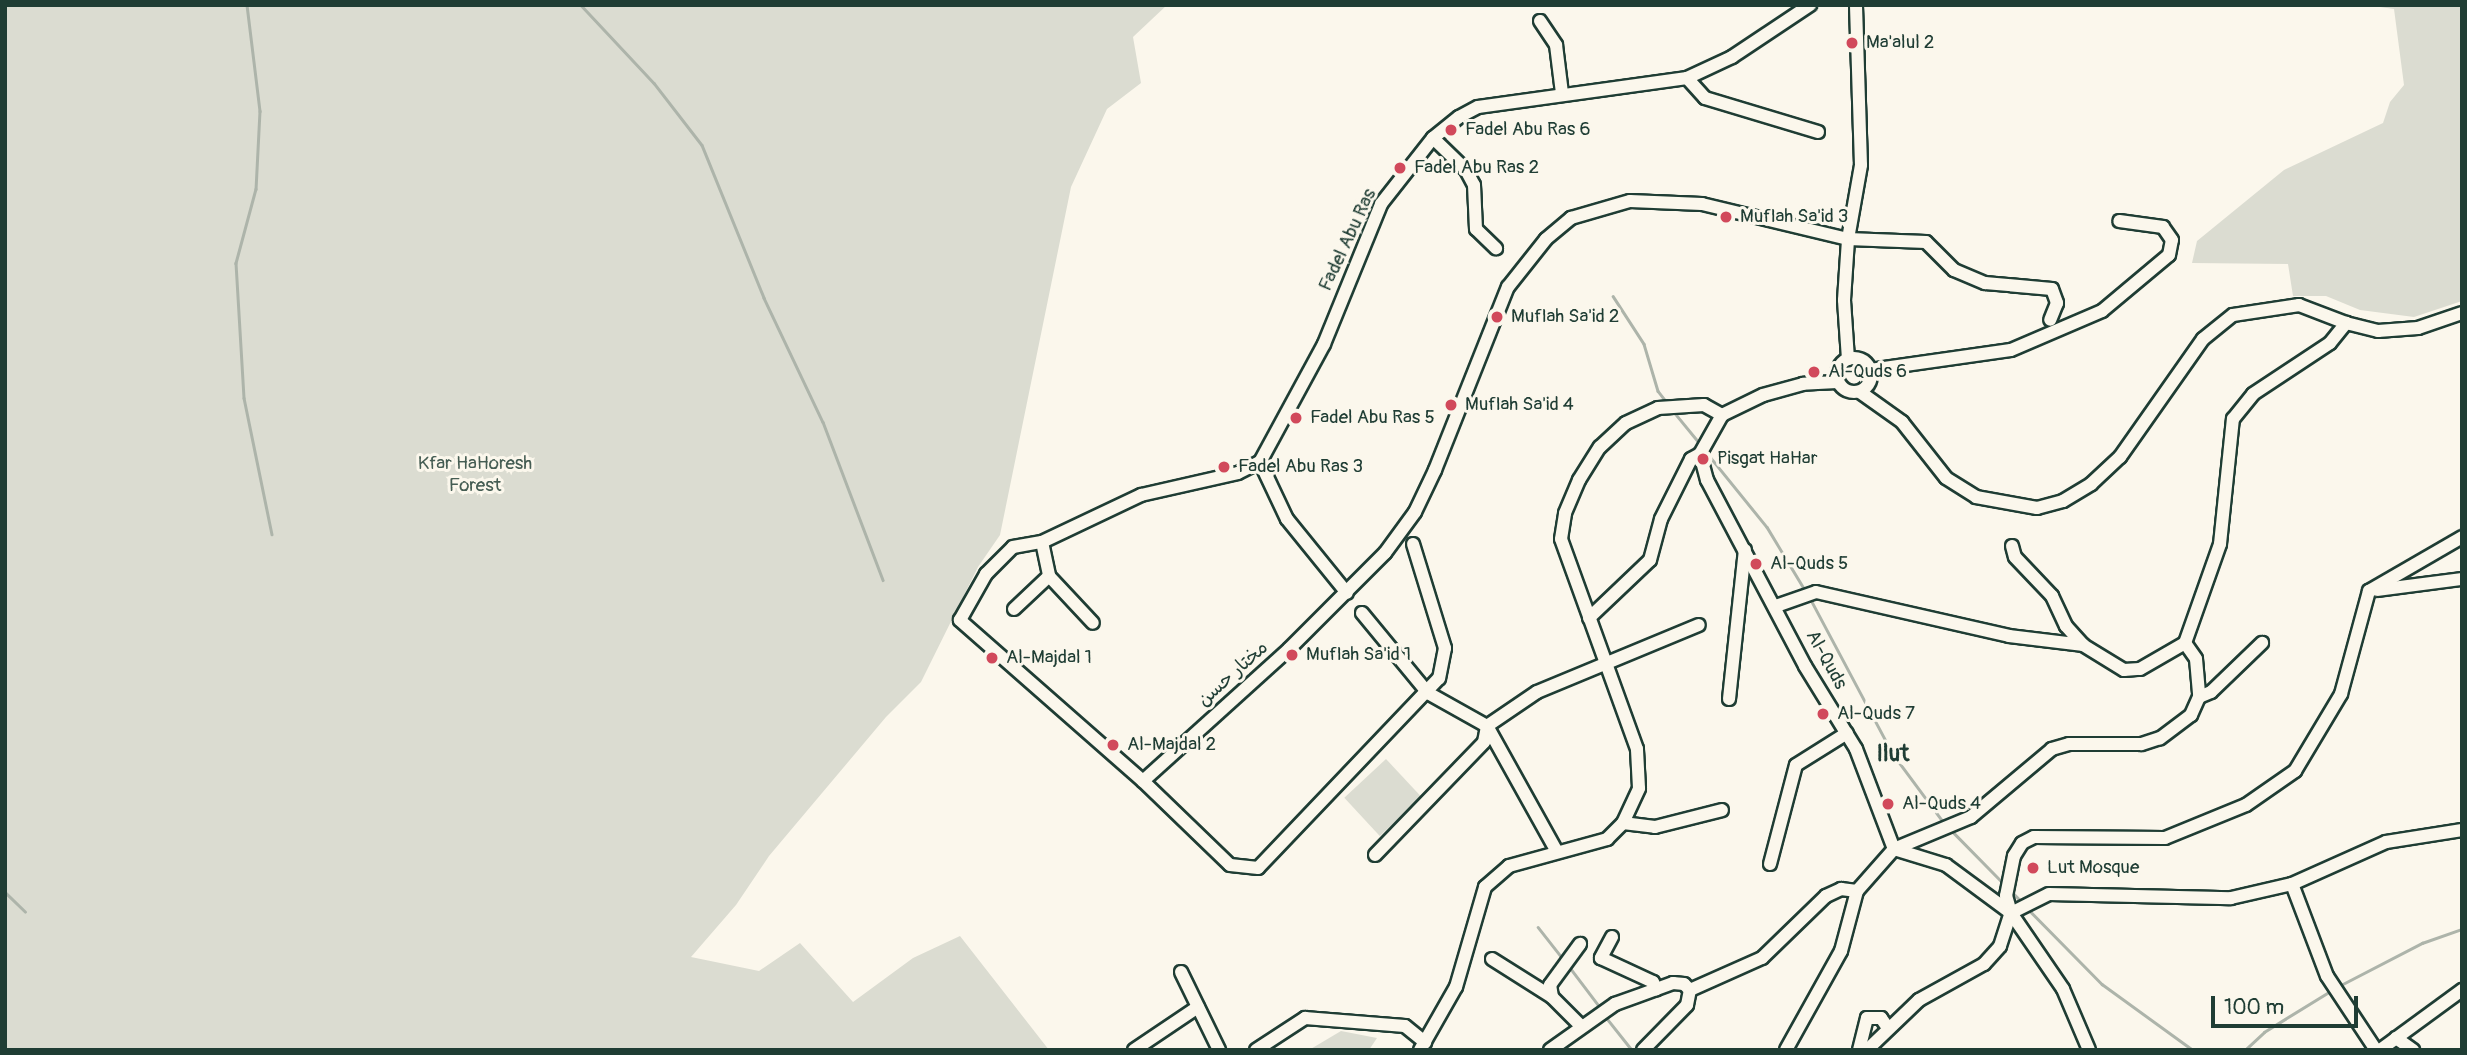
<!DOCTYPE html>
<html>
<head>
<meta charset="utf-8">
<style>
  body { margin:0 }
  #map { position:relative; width:2467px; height:1055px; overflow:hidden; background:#fbf7ec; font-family:Pangolin,"Playpen Sans Arabic",sans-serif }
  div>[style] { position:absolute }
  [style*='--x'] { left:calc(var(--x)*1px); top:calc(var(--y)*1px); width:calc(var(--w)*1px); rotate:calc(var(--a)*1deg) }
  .green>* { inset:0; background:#dbdcd1; transform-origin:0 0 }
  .stream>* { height:2.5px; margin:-1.25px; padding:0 1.25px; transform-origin:1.25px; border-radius:1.25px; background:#adb4aa }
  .roads { filter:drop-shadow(2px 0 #1f3d34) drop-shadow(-2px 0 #1f3d34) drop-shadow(0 2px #1f3d34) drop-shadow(0 -2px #1f3d34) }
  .street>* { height:12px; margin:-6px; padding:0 6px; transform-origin:6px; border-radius:6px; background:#fbf7ec }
  .street>.ring { margin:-6px; padding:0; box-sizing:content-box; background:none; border:12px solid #fbf7ec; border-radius:50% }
  .dots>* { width:19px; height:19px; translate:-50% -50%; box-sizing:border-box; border:4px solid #fbf7ec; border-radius:50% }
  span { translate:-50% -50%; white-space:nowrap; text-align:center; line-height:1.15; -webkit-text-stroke:6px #fbf7ec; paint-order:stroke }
  .poi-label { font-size:19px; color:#1f3d34 }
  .left { translate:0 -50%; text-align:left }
  .street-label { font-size:19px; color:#1f3d34 }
  .park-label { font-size:19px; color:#455d53 }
  .quarter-label { font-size:23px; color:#1f3d34; font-weight:700 }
  .frame { position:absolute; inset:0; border:7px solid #1f3d34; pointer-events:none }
  .scale { position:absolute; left:2211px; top:996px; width:147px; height:32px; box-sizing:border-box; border:4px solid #1f3d34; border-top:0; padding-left:9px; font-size:21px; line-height:24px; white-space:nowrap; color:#1f3d34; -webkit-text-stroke:5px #fbf7ec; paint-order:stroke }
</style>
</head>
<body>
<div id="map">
  <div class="green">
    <i style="clip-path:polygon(5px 5px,1167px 5px,1133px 37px,1141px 83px,1107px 109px,1071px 187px,1000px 535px,978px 567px,921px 682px,886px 717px,769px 856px,736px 905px,691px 957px,759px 971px,800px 943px,853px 1002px,913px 958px,960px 936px,1049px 1050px,5px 1050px)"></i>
    <i style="clip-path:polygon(2366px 5px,2462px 5px,2462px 301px,2414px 317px,2360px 310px,2326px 296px,2293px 296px,2288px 264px,2192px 263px,2197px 241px,2284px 170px,2383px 123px,2390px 102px,2404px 85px,2394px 9px)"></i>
    <i style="left:1386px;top:759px;width:52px;height:57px;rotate:47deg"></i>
    <i style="clip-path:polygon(1341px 1031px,1377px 1038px,1369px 1050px,1309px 1050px)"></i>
  </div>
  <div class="stream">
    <i style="--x:247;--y:5;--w:107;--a:83"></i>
    <i style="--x:260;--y:111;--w:78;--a:92.9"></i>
    <i style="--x:256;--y:189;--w:77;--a:105.1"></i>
    <i style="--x:236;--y:263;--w:135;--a:86.6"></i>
    <i style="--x:244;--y:398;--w:139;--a:78.4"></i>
    <i style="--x:581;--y:5;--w:107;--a:46.9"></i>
    <i style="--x:654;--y:83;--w:78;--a:52.3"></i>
    <i style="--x:702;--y:145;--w:165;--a:67.9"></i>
    <i style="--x:764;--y:298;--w:137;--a:64.6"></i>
    <i style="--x:823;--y:422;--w:169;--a:69.2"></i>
    <i style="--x:1613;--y:296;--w:57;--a:57.1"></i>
    <i style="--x:1644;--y:344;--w:49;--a:73.4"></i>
    <i style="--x:1658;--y:391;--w:16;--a:52"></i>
    <i style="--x:1674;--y:412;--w:43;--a:50.7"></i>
    <i style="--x:1707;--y:453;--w:95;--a:51"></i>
    <i style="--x:1767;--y:527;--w:74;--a:58.9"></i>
    <i style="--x:1810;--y:598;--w:177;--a:62"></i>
    <i style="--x:1893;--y:754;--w:86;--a:53.5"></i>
    <i style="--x:1951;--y:830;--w:74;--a:45.5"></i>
    <i style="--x:2010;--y:890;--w:18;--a:45"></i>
    <i style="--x:5;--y:892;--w:28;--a:44"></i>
    <i style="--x:2027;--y:908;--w:107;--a:45.4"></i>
    <i style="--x:2102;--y:984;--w:112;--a:36"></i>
    <i style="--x:1538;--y:927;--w:42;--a:51.8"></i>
    <i style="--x:1568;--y:965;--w:56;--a:52.9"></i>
    <i style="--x:2337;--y:987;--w:96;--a:-27.4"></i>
    <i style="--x:2422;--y:943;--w:42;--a:-19.3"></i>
    <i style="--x:1605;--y:1016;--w:43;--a:51.5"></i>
    <i style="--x:2245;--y:1050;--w:26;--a:-43"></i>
    <i style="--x:2264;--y:1032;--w:80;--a:-31.7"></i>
  </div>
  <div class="roads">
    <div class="street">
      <i style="--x:1540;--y:21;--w:29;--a:56"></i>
      <i style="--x:1556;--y:45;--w:48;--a:82.9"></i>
      <i style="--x:1687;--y:78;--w:27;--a:48"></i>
      <i style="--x:1705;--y:98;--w:118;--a:16.7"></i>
      <i style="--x:1433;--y:138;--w:46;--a:44.1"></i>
      <i style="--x:1466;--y:170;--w:17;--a:62"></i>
      <i style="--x:1474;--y:185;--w:44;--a:87.4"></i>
      <i style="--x:1476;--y:229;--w:28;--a:44"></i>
      <i class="ring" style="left:1837px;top:358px;width:22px;height:22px"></i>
      <i style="--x:1848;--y:359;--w:59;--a:-93.9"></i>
      <i style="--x:1844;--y:300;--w:61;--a:-86.2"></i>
      <i style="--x:1848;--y:239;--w:75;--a:-80"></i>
      <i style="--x:1861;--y:165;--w:160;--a:-91.8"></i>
      <i style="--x:1870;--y:370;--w:142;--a:-8.1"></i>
      <i style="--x:2011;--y:350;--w:99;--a:-23.2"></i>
      <i style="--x:2102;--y:311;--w:87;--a:-39.9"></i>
      <i style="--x:2169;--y:255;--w:15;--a:-79"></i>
      <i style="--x:2172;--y:240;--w:16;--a:-125"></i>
      <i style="--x:2163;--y:227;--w:44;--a:-172.2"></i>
      <i style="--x:1837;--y:382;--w:34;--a:177"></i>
      <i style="--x:1803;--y:384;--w:41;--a:164.6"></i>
      <i style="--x:1763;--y:395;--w:46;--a:154"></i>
      <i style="--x:1722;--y:415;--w:45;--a:119.4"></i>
      <i style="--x:1700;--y:454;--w:27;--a:75"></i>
      <i style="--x:1707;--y:480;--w:210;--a:62.2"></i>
      <i style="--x:1805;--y:666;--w:97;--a:58.4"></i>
      <i style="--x:1856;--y:749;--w:107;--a:69.2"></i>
      <i style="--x:1894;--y:849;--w:54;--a:17.1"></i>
      <i style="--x:1946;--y:865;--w:81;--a:36.4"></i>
      <i style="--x:2011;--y:913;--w:92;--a:55.6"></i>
      <i style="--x:2063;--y:989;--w:66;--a:66.9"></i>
      <i style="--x:1860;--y:392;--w:52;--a:35.5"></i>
      <i style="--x:1902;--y:422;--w:71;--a:51.8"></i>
      <i style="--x:1946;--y:478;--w:36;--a:32"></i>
      <i style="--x:1976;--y:497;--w:62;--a:10.2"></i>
      <i style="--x:2037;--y:508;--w:27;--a:-15"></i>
      <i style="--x:2063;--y:501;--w:33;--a:-31"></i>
      <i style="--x:2091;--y:484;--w:40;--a:-43"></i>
      <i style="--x:2120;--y:457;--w:144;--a:-54.9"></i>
      <i style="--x:2203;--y:339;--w:38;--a:-39"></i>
      <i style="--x:2233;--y:315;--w:67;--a:-8.6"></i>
      <i style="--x:2299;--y:305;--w:50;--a:21"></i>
      <i style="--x:1260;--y:462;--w:63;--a:64.7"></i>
      <i style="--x:1287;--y:519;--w:95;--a:51"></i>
      <i style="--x:1042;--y:542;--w:35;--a:78"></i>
      <i style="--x:1049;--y:576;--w:64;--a:46.9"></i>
      <i style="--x:1413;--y:544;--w:109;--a:72.9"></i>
      <i style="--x:1445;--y:648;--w:31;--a:101"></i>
      <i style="--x:1439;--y:678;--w:262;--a:133.6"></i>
      <i style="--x:1258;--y:868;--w:28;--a:-174"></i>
      <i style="--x:1230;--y:865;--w:121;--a:-136"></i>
      <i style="--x:1143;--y:781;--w:244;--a:-138.7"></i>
      <i style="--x:960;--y:620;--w:53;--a:-60.5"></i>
      <i style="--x:986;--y:574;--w:38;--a:-45"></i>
      <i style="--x:1013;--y:547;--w:29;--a:-10"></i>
      <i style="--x:1042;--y:542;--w:110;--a:-25.4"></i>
      <i style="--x:1141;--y:495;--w:99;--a:-12.8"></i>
      <i style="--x:1238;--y:473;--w:25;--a:-27"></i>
      <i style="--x:1260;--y:462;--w:134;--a:-61.5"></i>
      <i style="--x:1324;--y:344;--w:151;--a:-67.8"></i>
      <i style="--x:1381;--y:204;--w:84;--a:-51.8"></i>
      <i style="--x:1433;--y:138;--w:33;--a:-39"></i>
      <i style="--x:1459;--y:117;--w:21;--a:-28"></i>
      <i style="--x:1478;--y:107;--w:211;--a:-7.9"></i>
      <i style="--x:1687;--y:78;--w:50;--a:-25"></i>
      <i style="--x:1732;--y:57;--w:94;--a:-33.7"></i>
      <i style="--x:2012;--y:546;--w:11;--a:75"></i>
      <i style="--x:2015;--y:557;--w:54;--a:46.5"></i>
      <i style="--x:2052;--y:596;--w:33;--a:65"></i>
      <i style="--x:2066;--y:626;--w:25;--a:48"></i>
      <i style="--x:2377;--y:590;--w:86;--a:-7.4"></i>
      <i style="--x:1776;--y:606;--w:42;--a:-19.3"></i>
      <i style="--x:1816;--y:592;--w:198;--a:12.8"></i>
      <i style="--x:2009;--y:636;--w:75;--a:6.9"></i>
      <i style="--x:2083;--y:645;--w:48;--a:31.4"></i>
      <i style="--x:2124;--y:670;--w:16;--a:-4"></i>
      <i style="--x:2140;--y:669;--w:52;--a:-30"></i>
      <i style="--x:2185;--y:643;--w:19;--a:55"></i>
      <i style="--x:2196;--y:659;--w:38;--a:85"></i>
      <i style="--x:2199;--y:697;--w:20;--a:114"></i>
      <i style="--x:2191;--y:715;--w:39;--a:143"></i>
      <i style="--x:2160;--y:738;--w:20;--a:162"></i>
      <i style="--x:2141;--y:744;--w:72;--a:180"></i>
      <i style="--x:2069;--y:744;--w:18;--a:164"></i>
      <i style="--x:2052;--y:749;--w:106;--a:140"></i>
      <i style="--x:1971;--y:817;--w:83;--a:157.4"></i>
      <i style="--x:1894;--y:849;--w:56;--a:131.4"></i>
      <i style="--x:1857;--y:891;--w:62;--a:104.9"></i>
      <i style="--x:1841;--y:951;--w:113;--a:119.1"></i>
      <i style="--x:1014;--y:609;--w:48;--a:-43.3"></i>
      <i style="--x:1362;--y:613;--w:104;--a:50.5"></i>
      <i style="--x:1428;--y:693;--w:68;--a:29.2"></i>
      <i style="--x:1487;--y:726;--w:144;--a:60.9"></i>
      <i style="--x:1589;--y:618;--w:84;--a:-43.6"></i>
      <i style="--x:1650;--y:560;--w:42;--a:-75"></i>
      <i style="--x:1661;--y:519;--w:67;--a:-63.4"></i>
      <i style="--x:1691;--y:459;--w:10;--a:-29"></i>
      <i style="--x:2185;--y:643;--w:105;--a:-70.5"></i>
      <i style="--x:2220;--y:544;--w:126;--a:-84.1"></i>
      <i style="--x:2233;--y:419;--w:32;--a:-51"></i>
      <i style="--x:2253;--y:394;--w:92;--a:-33.5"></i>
      <i style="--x:2330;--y:343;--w:26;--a:-51"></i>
      <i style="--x:2346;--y:323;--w:33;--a:14"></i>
      <i style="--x:2378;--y:331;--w:40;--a:-4.3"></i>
      <i style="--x:2418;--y:328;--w:46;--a:-18.8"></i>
      <i style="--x:2199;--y:697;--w:13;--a:-23"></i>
      <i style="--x:2211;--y:692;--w:71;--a:-43.9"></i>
      <i style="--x:1729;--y:699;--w:150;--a:-83.9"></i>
      <i style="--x:1143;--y:781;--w:197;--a:-42.1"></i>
      <i style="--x:1289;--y:649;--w:136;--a:-45"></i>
      <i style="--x:1385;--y:553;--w:51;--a:-53.8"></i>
      <i style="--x:1415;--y:512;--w:47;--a:-64.5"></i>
      <i style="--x:1435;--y:470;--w:197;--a:-68.3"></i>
      <i style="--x:1508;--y:287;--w:61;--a:-51.6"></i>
      <i style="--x:1546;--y:239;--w:33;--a:-40"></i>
      <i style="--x:1571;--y:218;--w:61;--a:-16.1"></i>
      <i style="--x:1630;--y:201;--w:72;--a:2.4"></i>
      <i style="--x:1702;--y:204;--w:150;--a:13.5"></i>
      <i style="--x:1848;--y:239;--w:78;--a:2.2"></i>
      <i style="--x:1926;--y:242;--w:40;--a:45"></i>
      <i style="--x:1954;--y:270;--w:34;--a:23"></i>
      <i style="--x:1985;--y:283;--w:67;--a:5.1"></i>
      <i style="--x:2052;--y:289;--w:15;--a:70"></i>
      <i style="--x:2057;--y:303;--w:18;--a:112"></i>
      <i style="--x:1623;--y:823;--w:32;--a:7"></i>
      <i style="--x:1655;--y:827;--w:69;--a:-14.2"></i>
      <i style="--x:1375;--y:855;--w:157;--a:-46"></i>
      <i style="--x:1484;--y:742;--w:16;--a:-79"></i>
      <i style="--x:1487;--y:726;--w:60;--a:-34.2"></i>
      <i style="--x:1537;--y:692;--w:175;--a:-22.5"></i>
      <i style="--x:1770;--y:864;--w:102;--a:-75.3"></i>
      <i style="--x:1796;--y:765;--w:60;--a:-32.1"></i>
      <i style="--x:2292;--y:884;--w:98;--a:69.2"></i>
      <i style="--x:2327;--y:976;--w:89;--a:56.5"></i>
      <i style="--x:2011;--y:913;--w:18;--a:-106"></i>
      <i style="--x:2006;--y:896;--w:41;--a:-78.7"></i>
      <i style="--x:2014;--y:856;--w:15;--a:-58"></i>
      <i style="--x:2022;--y:843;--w:13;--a:-27"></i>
      <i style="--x:2034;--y:837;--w:131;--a:0.4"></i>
      <i style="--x:2165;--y:838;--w:87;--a:-22.2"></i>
      <i style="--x:2246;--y:805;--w:60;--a:-34.8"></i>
      <i style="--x:2295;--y:771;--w:90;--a:-59.1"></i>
      <i style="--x:2341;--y:694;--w:107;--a:-74.8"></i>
      <i style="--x:2369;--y:591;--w:108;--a:-30.1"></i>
      <i style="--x:1612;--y:937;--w:24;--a:118"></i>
      <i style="--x:1601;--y:958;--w:57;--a:24.8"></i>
      <i style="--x:1653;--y:982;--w:8;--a:67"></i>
      <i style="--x:1492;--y:959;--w:71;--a:32.3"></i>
      <i style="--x:1552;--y:997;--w:41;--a:45"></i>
      <i style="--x:1181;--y:972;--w:87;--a:64"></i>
      <i style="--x:1552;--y:997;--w:12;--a:-99"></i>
      <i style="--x:1550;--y:985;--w:51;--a:-53.8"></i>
      <i style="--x:2396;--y:1038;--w:21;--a:35"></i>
      <i style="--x:1134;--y:1050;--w:77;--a:-33.9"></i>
      <i style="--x:1256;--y:1050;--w:59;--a:-33.1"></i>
      <i style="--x:1305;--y:1018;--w:100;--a:4.6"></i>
      <i style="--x:1405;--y:1026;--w:26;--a:39"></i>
      <i style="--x:1420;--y:1050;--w:73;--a:-60.3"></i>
      <i style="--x:1456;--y:987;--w:104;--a:-73.8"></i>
      <i style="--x:1485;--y:887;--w:32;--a:-41"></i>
      <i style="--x:1509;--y:866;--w:102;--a:-15.4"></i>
      <i style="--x:1607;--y:839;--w:23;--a:-45"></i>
      <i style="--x:1623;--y:823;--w:38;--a:-65"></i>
      <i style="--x:1639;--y:788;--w:39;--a:-93"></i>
      <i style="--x:1637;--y:749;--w:223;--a:-109.9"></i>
      <i style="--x:1561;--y:539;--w:26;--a:-81"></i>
      <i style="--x:1565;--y:513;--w:36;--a:-67"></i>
      <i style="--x:1579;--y:480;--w:39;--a:-58"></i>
      <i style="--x:1600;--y:447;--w:35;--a:-43"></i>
      <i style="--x:1626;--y:423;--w:35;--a:-25"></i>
      <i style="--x:1658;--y:408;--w:46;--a:-3.7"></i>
      <i style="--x:1704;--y:405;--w:21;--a:29"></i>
      <i style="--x:1550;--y:1050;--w:80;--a:-35.3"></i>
      <i style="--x:1615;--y:1004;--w:62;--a:-19.9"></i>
      <i style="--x:1673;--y:983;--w:11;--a:5"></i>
      <i style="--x:1684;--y:984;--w:8;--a:45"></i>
      <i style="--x:1643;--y:1050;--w:63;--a:-45.6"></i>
      <i style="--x:1687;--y:1005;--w:15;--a:-79"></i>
      <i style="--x:1690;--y:990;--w:79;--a:-24"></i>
      <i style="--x:1762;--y:958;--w:89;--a:-44.1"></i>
      <i style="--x:1826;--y:896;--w:17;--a:-25"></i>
      <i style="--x:1841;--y:889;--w:16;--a:7"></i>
      <i style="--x:1859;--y:1050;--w:33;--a:-76"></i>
      <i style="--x:1867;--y:1018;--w:14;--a:0"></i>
      <i style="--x:1881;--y:1018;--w:12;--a:55"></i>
      <i style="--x:1867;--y:1050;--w:72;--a:-43.9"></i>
      <i style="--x:1919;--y:1000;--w:74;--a:-29"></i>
      <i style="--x:1984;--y:964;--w:24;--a:-48"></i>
      <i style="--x:2000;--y:946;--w:35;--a:-72"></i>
      <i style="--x:2011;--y:913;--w:42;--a:-26.6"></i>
      <i style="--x:2049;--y:894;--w:182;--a:1.3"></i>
      <i style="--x:2231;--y:898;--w:63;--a:-12.9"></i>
      <i style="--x:2292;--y:884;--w:103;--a:-24.1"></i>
      <i style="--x:2386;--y:842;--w:77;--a:-9"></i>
      <i style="--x:2380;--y:1050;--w:102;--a:-36.2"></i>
    </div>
  </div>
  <div class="dots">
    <i style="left:1852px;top:43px;background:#d1495b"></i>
    <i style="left:1451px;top:130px;background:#d1495b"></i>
    <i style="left:1400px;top:168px;background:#d1495b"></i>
    <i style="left:1726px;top:217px;background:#d1495b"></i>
    <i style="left:1497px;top:317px;background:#d1495b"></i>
    <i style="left:1814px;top:372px;background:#d1495b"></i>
    <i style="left:1451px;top:405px;background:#d1495b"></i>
    <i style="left:1296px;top:418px;background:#d1495b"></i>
    <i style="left:1703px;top:459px;background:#d1495b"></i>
    <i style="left:1224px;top:467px;background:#d1495b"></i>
    <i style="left:1756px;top:564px;background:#d1495b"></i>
    <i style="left:1292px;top:655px;background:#d1495b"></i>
    <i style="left:992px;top:658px;background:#d1495b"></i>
    <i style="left:1823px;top:714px;background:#d1495b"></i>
    <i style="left:1113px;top:745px;background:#d1495b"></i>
    <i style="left:1888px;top:804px;background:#d1495b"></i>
    <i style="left:2033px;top:868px;background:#d1495b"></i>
  </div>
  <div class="poi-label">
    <span class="left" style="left:1866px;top:43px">Ma'alul 2</span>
    <span class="left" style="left:1465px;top:130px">Fadel Abu Ras 6</span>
    <span class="left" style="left:1414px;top:168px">Fadel Abu Ras 2</span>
    <span class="left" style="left:1740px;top:217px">Muflah Sa'id 3</span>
    <span class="left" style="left:1511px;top:317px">Muflah Sa'id 2</span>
    <span class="left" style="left:1828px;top:372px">Al-Quds 6</span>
    <span class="left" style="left:1465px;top:405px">Muflah Sa'id 4</span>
    <span class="left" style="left:1310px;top:418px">Fadel Abu Ras 5</span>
    <span class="left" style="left:1717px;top:459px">Pisgat HaHar</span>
    <span class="left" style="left:1238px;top:467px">Fadel Abu Ras 3</span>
    <span class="left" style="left:1770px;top:564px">Al-Quds 5</span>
    <span class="left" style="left:1306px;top:655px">Muflah Sa'id 1</span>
    <span class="left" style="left:1006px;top:658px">Al-Majdal 1</span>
    <span class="left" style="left:1837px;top:714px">Al-Quds 7</span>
    <span class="left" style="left:1127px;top:745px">Al-Majdal 2</span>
    <span class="left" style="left:1902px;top:804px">Al-Quds 4</span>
    <span class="left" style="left:2047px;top:868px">Lut Mosque</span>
  </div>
  <div class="street-label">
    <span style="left:1348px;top:240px;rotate:-65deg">Fadel Abu Ras</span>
    <span style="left:1826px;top:660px;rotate:61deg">Al-Quds</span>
    <span style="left:1233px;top:674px;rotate:-42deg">مختار حسن</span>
  </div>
  <div class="park-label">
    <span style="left:475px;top:475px">Kfar HaHoresh<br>Forest</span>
  </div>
  <div class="quarter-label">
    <span style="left:1893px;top:754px">Ilut</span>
  </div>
  <div class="frame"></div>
  <div class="scale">100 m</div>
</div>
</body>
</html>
